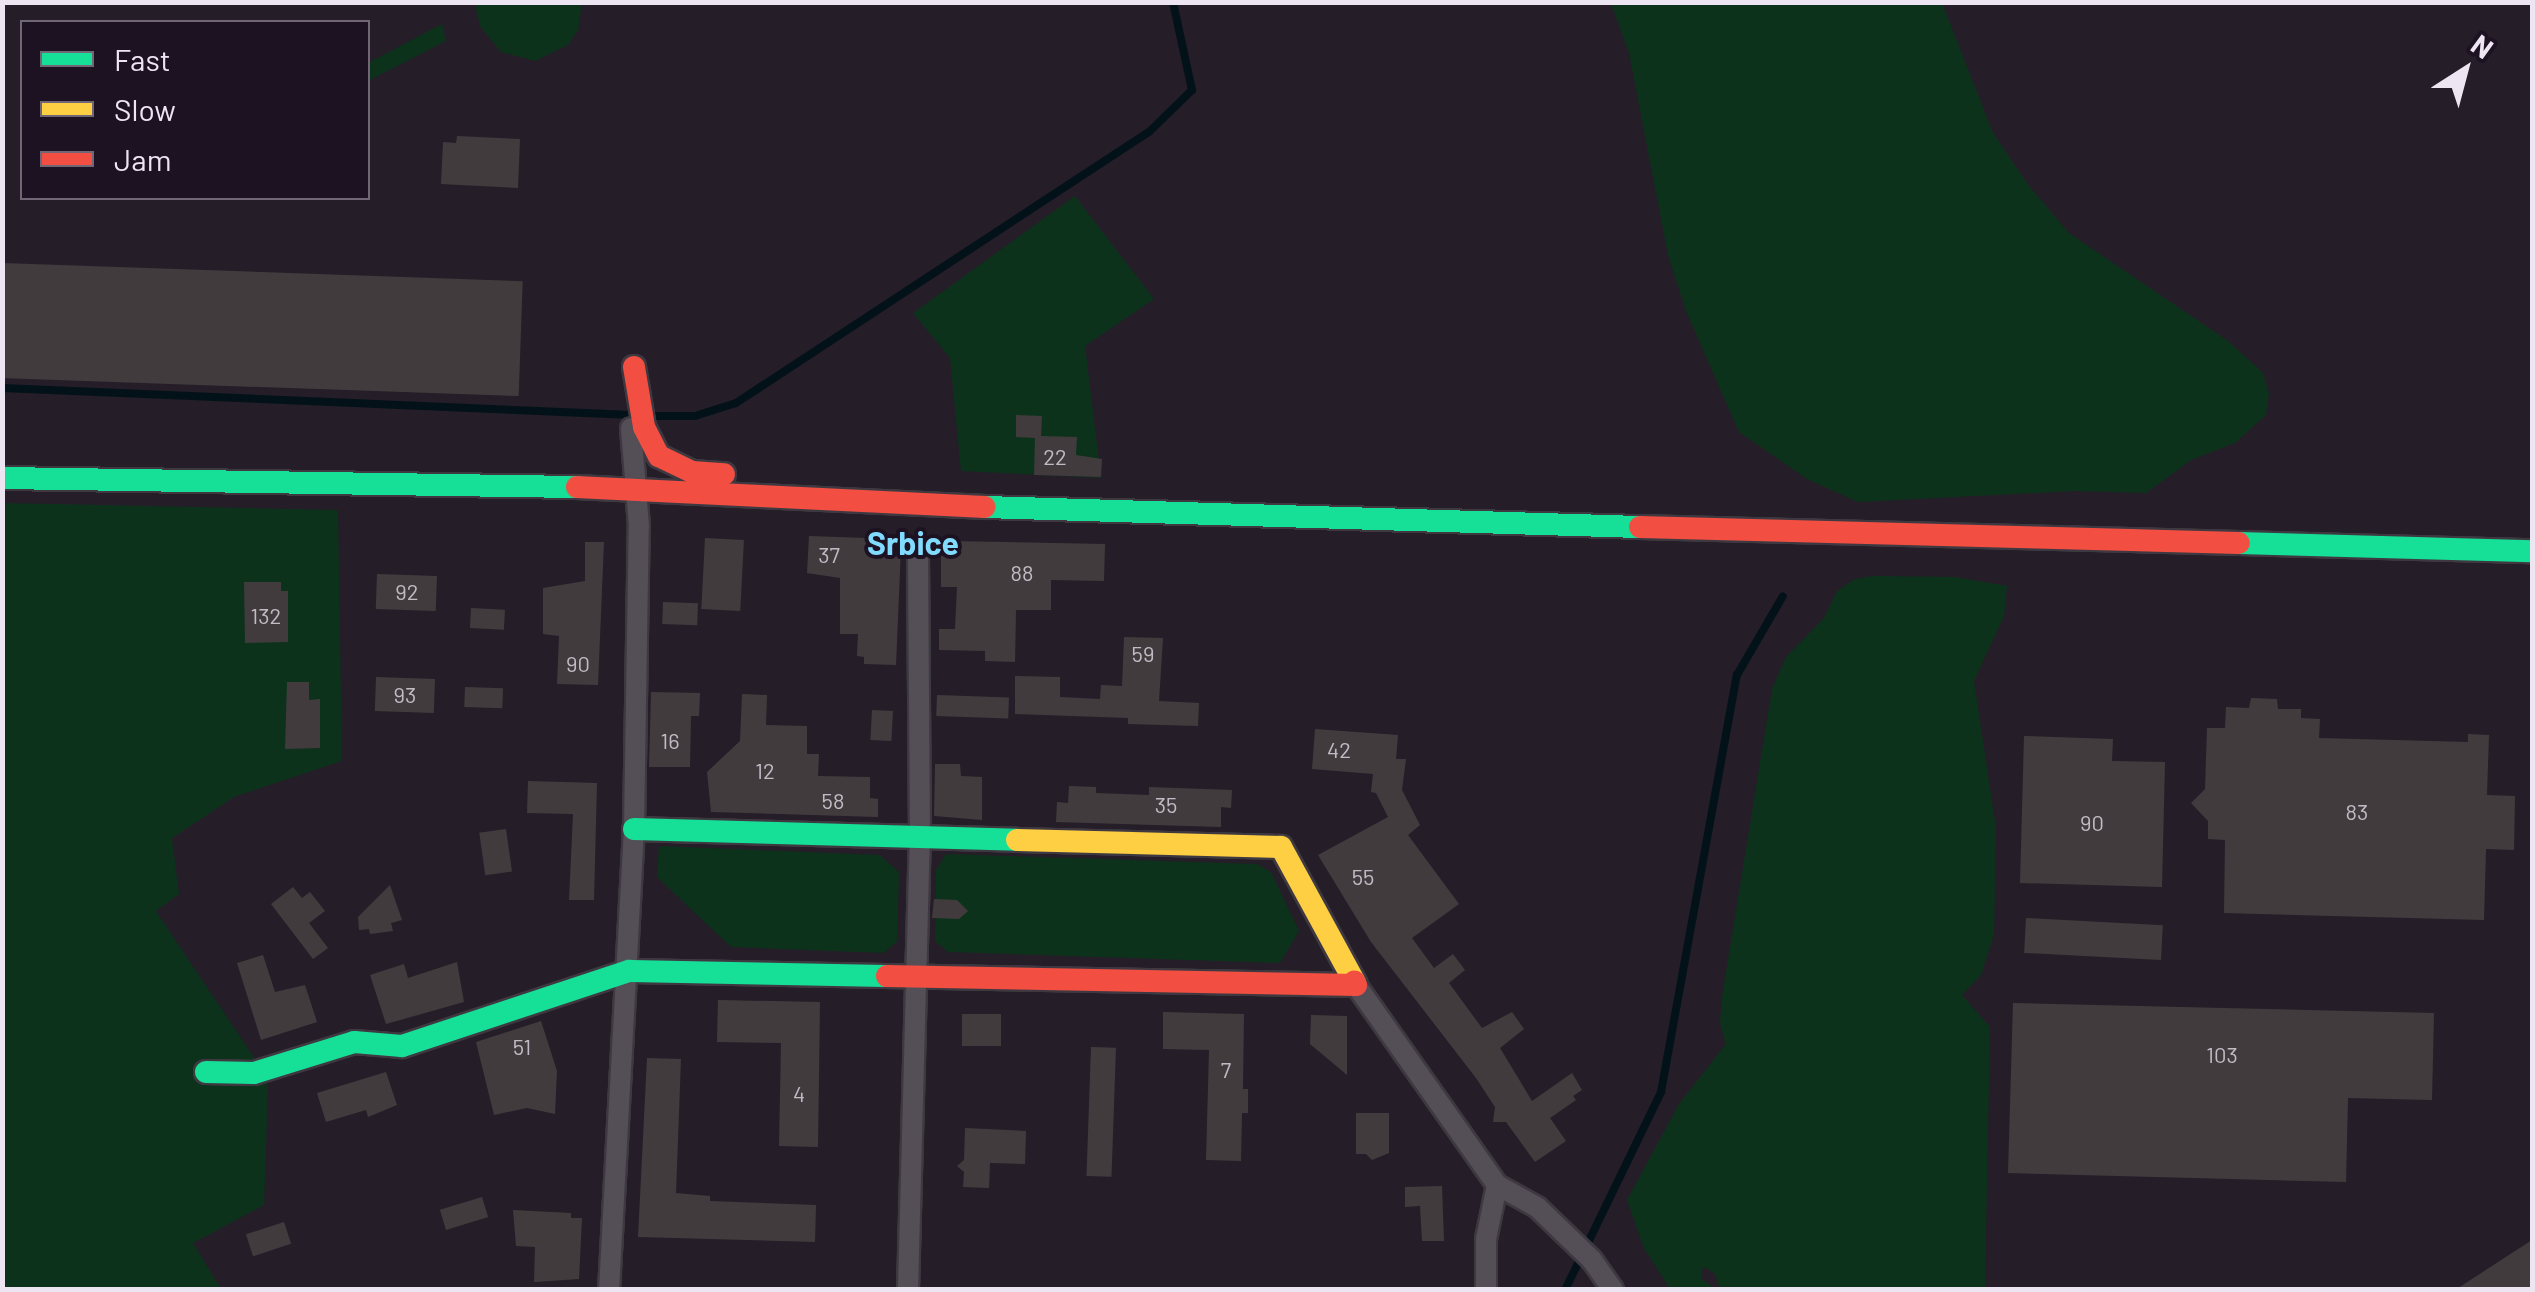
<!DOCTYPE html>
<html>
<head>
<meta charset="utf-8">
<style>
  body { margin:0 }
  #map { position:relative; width:2535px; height:1292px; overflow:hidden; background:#251e28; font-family:Barlow,sans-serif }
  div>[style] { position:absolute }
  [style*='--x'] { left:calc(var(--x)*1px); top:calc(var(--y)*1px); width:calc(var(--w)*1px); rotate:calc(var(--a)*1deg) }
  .green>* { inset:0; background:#0d321c }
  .stream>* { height:8px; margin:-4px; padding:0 4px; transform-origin:4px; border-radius:4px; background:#031219 }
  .building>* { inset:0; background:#423b3d; transform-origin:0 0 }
  .roads { filter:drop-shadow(2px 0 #3e3941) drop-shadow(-2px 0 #3e3941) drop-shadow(0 2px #3e3941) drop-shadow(0 -2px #3e3941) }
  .street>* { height:20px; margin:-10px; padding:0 10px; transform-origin:10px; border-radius:10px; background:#544f56 }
  .fast>* { height:22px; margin:-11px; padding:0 11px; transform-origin:11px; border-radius:11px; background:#16e098 }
  .slow>* { height:22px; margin:-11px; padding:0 11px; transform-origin:11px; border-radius:11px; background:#ffcf43 }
  .jam>* { height:22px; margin:-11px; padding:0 11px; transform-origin:11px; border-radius:11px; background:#f24e42 }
  span { translate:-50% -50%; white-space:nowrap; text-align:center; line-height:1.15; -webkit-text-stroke:8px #1d1222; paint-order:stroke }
  .number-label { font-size:22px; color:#c2bac4 }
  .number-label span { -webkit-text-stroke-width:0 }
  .quarter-label { font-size:32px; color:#81dbff; font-weight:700 }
  .frame { position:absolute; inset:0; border:5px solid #ede5f1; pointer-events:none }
  .legend { position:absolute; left:20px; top:20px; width:350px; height:180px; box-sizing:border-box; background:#1d1222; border:2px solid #706675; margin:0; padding:12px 18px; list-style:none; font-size:30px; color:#ede5f1 }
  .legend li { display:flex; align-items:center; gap:20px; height:50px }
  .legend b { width:50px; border:2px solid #706675 }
  .north { position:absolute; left:2415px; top:20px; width:100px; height:100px; -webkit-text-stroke:8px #1d1222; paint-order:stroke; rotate:36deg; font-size:28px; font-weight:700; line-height:40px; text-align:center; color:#ede5f1 }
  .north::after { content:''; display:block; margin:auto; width:35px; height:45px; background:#ede5f1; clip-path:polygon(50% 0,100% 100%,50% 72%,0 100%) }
</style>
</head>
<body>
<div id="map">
  <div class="green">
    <i style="clip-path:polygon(582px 3px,578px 30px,568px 45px,535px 61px,501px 52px,480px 26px,476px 9px,477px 3px)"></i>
    <i style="clip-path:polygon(1611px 3px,1942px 3px,1993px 133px,2029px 186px,2069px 233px,2228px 341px,2263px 373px,2269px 394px,2266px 415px,2235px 443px,2191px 460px,2146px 493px,2075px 491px,1858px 502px,1807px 479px,1739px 432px,1686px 311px,1668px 255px,1629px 53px)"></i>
    <i style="clip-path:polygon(442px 24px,446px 41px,368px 81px,368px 63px)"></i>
    <i style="clip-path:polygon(1075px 196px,1154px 299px,1085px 346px,1101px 478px,961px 471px,950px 358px,913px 313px)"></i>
    <i style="clip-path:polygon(3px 503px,338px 510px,342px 761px,234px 797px,172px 838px,179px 894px,156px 911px,253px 1056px,268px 1086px,264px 1205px,193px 1243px,221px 1289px,3px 1290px)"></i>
    <i style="clip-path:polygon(1873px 576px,1955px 577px,2007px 586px,2004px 616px,1974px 681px,1996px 828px,1994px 935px,1981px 975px,1962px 995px,1990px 1027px,1985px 1289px,1720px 1289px,1715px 1274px,1703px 1266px,1701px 1278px,1715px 1289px,1670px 1289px,1644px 1248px,1627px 1200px,1679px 1104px,1726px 1044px,1720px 1023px,1722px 997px,1772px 689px,1786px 657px,1824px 618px,1837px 591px,1855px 579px)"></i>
    <i style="clip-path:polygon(659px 846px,880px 855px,899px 872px,897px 941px,884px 953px,731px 947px,657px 877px)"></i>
    <i style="clip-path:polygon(946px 854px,1257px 864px,1271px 872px,1299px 931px,1280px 963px,948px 952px,935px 941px,936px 870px)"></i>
  </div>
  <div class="stream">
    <i style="--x:2;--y:388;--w:631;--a:2.45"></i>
    <i style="--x:651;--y:416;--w:44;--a:0"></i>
    <i style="--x:695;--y:416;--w:43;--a:-17.6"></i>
    <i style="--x:736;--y:403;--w:494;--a:-33.3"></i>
    <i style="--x:1149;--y:132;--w:60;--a:-44.3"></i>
    <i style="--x:1192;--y:90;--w:90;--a:-102.2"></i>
    <i style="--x:1565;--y:1290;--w:220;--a:-64.1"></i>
    <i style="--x:1661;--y:1092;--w:424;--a:-79.7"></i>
    <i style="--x:1737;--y:675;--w:91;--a:-59.8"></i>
  </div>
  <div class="building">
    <i style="clip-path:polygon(457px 136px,520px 139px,518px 188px,441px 184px,443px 142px,456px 143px)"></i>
    <i style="left:2px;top:263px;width:521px;height:115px;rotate:2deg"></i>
    <i style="clip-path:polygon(1016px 415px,1042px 416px,1041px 436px,1077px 437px,1076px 455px,1102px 459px,1101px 477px,1034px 475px,1035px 438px,1016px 437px)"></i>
    <i style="clip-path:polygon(809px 536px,894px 539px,901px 547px,896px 665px,864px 664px,864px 657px,857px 656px,858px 634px,840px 634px,840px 578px,807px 573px)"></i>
    <i style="left:705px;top:538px;width:39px;height:71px;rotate:3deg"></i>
    <i style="clip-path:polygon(947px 541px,1105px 544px,1104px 581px,1051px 580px,1051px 610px,1016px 610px,1015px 662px,985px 661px,985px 651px,939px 650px,939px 629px,955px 629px,957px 587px,941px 587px,941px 547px)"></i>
    <i style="clip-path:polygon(585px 542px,604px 542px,598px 685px,557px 684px,559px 636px,543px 634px,543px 588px,585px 581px)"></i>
    <i style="left:377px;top:574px;width:60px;height:35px;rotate:2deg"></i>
    <i style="clip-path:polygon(244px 582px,281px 582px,281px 591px,288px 591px,288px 642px,245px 643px)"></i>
    <i style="left:663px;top:602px;width:35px;height:22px;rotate:2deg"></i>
    <i style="left:471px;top:608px;width:34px;height:20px;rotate:3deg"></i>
    <i style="clip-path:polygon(1124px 637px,1163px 638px,1159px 701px,1199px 703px,1198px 726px,1128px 724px,1128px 718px,1015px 714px,1015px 676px,1060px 677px,1060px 697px,1100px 699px,1101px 685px,1122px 686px)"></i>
    <i style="left:376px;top:677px;width:59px;height:34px;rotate:2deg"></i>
    <i style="clip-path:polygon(287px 682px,309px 682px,309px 700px,320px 699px,320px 748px,285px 749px)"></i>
    <i style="left:465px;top:687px;width:38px;height:20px;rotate:2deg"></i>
    <i style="clip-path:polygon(651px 692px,700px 693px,699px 716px,691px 716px,690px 767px,649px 767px)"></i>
    <i style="clip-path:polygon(742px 694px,767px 695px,766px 725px,807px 726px,807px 754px,819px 754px,818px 776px,870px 777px,870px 798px,878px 799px,878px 817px,711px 812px,707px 772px,740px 741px)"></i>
    <i style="left:937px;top:695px;width:72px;height:21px;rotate:2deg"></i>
    <i style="clip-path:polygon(2251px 698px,2277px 699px,2278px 709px,2301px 709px,2301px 718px,2320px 719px,2319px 738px,2468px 742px,2468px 734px,2489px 735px,2487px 795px,2515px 796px,2514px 850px,2486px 849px,2484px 920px,2224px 913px,2225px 840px,2208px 839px,2208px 821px,2191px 803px,2205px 789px,2207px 728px,2225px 728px,2226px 707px,2249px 708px)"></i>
    <i style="left:872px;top:710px;width:21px;height:30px;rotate:3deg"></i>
    <i style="clip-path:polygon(1315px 729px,1398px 735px,1396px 759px,1406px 759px,1402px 790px,1420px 825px,1408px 835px,1459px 904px,1412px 938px,1434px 968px,1453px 954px,1465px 970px,1449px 983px,1482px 1028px,1512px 1012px,1524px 1029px,1500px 1048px,1532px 1101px,1572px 1073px,1582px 1090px,1573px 1096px,1576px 1100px,1550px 1118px,1566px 1141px,1535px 1162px,1506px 1122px,1493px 1122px,1495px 1107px,1476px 1078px,1371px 942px,1318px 855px,1388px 817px,1376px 793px,1371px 792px,1373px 774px,1312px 769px)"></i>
    <i style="clip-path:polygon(2024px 736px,2113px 739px,2112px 761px,2165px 762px,2162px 887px,2020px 883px)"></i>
    <i style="clip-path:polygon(935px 764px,960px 764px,961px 776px,982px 777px,982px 820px,934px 816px)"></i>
    <i style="clip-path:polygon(528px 781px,597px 783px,594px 900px,569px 900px,573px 814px,527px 813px)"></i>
    <i style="clip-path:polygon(1069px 786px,1096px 787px,1096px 793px,1149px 795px,1149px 787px,1232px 790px,1231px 808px,1221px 807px,1221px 827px,1056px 822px,1057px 802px,1068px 803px)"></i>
    <i style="left:506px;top:829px;width:43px;height:27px;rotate:82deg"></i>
    <i style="clip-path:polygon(390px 885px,402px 920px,391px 923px,393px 931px,370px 934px,369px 929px,359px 930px,358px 917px)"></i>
    <i style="clip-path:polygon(293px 887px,302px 898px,310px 892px,325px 911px,309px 923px,328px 948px,313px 959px,271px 904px)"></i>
    <i style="clip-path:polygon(934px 899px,957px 900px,968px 911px,959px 919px,932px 918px)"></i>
    <i style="left:2026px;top:918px;width:137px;height:35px;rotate:3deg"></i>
    <i style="clip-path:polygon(263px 955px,275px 992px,305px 985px,317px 1022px,261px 1040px,237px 963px)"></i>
    <i style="clip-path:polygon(457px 962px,464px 1002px,386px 1024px,370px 975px,404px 964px,408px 978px)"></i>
    <i style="clip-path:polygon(718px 1000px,820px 1002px,818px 1147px,779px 1146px,781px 1043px,717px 1042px)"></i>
    <i style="clip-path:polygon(2013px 1003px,2434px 1013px,2432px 1100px,2348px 1098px,2346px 1182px,2008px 1173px)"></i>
    <i style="clip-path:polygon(1163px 1012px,1244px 1014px,1243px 1089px,1248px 1089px,1248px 1113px,1242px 1113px,1241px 1161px,1206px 1160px,1209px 1050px,1163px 1049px)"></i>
    <i style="left:962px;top:1014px;width:39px;height:32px"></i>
    <i style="clip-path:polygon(1311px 1015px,1347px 1016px,1347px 1075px,1310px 1044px)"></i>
    <i style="clip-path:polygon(541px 1021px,557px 1071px,555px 1114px,527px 1108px,494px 1115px,476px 1042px)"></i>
    <i style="left:1091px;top:1047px;width:25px;height:129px;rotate:2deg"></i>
    <i style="clip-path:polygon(647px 1058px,681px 1059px,676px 1193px,710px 1196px,710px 1201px,816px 1205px,815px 1242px,638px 1237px)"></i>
    <i style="clip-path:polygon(386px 1072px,397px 1105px,368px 1117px,366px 1110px,326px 1122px,317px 1093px)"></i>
    <i style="clip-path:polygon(1356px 1113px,1389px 1113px,1389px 1153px,1372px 1160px,1366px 1154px,1356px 1154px)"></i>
    <i style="clip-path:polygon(965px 1128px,1026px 1131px,1025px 1164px,990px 1163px,989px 1188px,963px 1187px,964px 1172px,957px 1166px,964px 1160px)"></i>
    <i style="clip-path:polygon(1442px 1186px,1444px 1241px,1422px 1241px,1420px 1206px,1405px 1207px,1405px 1187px)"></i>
    <i style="left:482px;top:1197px;width:21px;height:44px;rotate:73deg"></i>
    <i style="clip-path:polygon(513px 1210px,571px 1213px,571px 1218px,582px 1218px,579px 1279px,534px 1282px,535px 1247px,516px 1246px)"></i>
    <i style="left:284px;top:1222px;width:23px;height:40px;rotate:72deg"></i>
    <i style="clip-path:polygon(2532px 1240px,2532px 1290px,2455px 1290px)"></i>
  </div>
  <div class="roads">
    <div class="street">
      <i style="--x:1356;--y:985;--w:245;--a:54.8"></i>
      <i style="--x:1497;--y:1185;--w:55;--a:101.5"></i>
      <i style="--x:1486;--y:1239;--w:51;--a:90"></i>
      <i style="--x:1497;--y:1185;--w:46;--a:28.8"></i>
      <i style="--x:1537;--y:1207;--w:76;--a:43.9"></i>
      <i style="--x:1592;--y:1260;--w:37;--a:55"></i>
      <i style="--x:609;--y:1290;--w:462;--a:-86.9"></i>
      <i style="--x:634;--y:829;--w:303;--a:-89.1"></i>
      <i style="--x:639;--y:526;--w:98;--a:-94.7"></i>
      <i style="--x:908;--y:1290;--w:450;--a:-88.5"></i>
      <i style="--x:920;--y:840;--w:291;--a:-90.4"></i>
    </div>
    <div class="fast">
      <i style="--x:2;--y:478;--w:575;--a:0.9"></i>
      <i style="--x:985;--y:507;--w:655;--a:1.75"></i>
      <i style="--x:2239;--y:543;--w:293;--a:1.6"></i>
      <i style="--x:634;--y:829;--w:383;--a:1.6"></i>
      <i style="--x:206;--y:1072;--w:48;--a:1.2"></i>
      <i style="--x:254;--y:1073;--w:105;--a:-17.2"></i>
      <i style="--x:354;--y:1042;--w:48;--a:4.8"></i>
      <i style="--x:402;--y:1046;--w:239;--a:-18.3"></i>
      <i style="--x:629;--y:971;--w:258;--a:1.1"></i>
    </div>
    <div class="slow">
      <i style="--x:1017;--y:840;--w:264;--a:1.5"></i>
      <i style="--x:1281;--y:847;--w:153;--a:61.4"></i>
    </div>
    <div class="jam">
      <i style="--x:634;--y:367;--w:61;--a:80.5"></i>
      <i style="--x:644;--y:427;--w:33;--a:63"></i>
      <i style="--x:659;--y:456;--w:37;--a:26"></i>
      <i style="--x:692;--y:472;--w:32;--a:4"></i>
      <i style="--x:577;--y:487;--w:408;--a:2.8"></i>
      <i style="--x:1640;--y:527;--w:599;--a:1.53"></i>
      <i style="--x:887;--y:976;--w:469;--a:1.1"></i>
      <i style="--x:1356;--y:985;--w:4;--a:-117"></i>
    </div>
  </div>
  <div class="number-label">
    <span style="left:1055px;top:457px">22</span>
    <span style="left:829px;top:555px">37</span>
    <span style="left:1022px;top:573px">88</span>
    <span style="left:407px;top:592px">92</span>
    <span style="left:266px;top:616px">132</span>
    <span style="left:1143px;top:654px">59</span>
    <span style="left:578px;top:664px">90</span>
    <span style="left:405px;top:695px">93</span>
    <span style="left:670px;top:741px">16</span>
    <span style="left:1339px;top:750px">42</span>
    <span style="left:765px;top:771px">12</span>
    <span style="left:833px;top:801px">58</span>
    <span style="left:1166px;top:805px">35</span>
    <span style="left:2357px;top:812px">83</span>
    <span style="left:2092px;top:823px">90</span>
    <span style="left:1363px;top:877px">55</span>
    <span style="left:522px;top:1047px">51</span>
    <span style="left:2222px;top:1055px">103</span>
    <span style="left:1226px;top:1070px">7</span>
    <span style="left:799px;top:1094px">4</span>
  </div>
  <div class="quarter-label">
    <span style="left:913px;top:542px">Srbice</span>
  </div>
  <div class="frame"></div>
  <ul class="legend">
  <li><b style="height:12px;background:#16e098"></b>Fast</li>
  <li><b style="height:12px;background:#ffcf43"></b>Slow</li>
  <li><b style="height:12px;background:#f24e42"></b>Jam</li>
  </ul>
  <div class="north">N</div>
</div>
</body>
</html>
